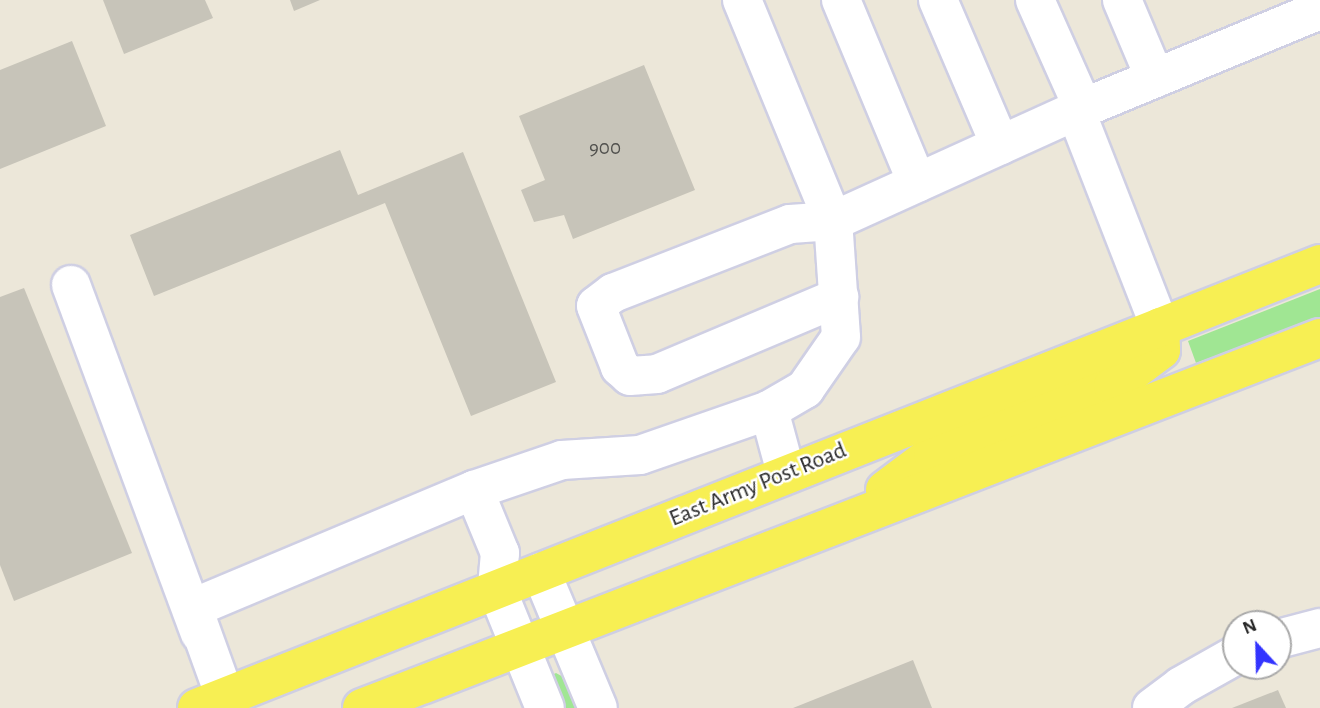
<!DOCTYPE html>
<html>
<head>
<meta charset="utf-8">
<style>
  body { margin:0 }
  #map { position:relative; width:1320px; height:708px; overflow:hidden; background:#ece7d9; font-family:"Alegreya Sans",sans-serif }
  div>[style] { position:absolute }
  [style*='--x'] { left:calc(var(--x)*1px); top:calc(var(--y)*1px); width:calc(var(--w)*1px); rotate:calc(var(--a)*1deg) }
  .green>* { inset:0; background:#a0e693 }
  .building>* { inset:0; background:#c7c4b9 }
  .roads { filter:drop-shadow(2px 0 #cfcfe3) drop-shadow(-2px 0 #cfcfe3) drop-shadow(0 2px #cfcfe3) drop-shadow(0 -2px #cfcfe3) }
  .minor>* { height:38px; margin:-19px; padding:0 19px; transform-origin:19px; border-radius:19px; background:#fff }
  .major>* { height:38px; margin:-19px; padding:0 19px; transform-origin:19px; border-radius:19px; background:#f7ef53 }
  span { translate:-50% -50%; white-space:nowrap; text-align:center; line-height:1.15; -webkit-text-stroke:5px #fff; paint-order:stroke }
  .number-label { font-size:21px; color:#50504d }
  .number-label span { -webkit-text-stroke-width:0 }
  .street-label { font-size:24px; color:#292929 }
  .north { position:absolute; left:1222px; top:610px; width:70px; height:70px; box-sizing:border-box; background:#fff; border:2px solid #a9a9a9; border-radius:50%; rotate:338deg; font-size:19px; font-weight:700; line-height:28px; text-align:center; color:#292929 }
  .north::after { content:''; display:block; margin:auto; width:24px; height:32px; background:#3334ff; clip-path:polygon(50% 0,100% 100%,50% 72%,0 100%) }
</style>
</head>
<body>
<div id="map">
  <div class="green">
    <i style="clip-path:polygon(1320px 289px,1320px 318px,1196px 363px,1188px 341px)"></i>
    <i style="clip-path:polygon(556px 673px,565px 678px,577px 708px,560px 708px,552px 675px)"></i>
  </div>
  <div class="building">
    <i style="clip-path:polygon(103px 0,205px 0,213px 18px,124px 54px)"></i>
    <i style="clip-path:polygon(290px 0,320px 0,294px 11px)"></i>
    <i style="clip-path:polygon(72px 41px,106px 126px,0 169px,0 70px)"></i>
    <i style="clip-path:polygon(644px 65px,695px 190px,573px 239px,564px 215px,534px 222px,521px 190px,545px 180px,519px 116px)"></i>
    <i style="clip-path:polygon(340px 150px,358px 195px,463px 152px,556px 382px,471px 416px,385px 203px,154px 296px,130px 235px)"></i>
    <i style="clip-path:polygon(24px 288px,132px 553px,14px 601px,0 565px,0 297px)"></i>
    <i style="clip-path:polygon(913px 660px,932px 708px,793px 708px)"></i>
    <i style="clip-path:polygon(1278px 690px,1286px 708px,1232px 708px)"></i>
  </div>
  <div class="roads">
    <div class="minor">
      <i style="--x:742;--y:0;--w:239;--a:67.6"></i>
      <i style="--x:833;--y:221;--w:43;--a:176"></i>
      <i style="--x:790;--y:224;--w:190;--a:158.7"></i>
      <i style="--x:613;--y:293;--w:21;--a:143"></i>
      <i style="--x:596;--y:306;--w:66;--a:68.5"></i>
      <i style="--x:620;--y:367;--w:13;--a:42"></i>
      <i style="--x:630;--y:376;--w:27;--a:-4"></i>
      <i style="--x:657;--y:374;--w:198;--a:-22.9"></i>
      <i style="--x:841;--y:0;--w:198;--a:67.4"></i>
      <i style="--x:938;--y:0;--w:158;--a:66.8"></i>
      <i style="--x:1035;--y:0;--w:118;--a:66"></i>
      <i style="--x:1122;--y:0;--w:85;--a:67.1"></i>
      <i style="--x:71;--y:285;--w:371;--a:69.7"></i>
      <i style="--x:1160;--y:327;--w:232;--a:-111.3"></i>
      <i style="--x:1076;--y:111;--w:264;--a:-22.5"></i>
      <i style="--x:769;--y:410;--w:65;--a:74.9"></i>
      <i style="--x:474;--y:490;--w:68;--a:67.6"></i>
      <i style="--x:500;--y:553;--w:37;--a:95"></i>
      <i style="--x:497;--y:590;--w:127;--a:67.9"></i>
      <i style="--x:541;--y:572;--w:147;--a:67.3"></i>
      <i style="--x:1278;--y:639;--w:43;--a:-14.7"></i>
      <i style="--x:225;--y:697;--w:95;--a:-109.8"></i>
      <i style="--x:193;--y:608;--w:305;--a:-22.8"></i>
      <i style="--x:474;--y:490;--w:93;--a:-18.8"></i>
      <i style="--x:562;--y:460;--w:78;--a:-3.7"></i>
      <i style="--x:640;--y:455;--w:137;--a:-19.2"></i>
      <i style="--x:769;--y:410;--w:42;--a:-30.3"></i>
      <i style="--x:805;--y:389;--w:63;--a:-55.3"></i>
      <i style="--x:841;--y:337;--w:116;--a:-93.9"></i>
      <i style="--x:833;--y:221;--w:267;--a:-24.4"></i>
      <i style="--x:1152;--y:708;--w:36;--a:-37"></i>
      <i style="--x:1181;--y:686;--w:63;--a:-29.4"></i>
    </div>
    <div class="major">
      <i style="--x:885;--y:490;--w:60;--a:-36.9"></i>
      <i style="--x:933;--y:454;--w:192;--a:-20.7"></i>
      <i style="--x:1113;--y:386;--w:60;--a:-36.9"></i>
      <i style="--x:1161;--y:350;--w:23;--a:-92"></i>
      <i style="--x:197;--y:708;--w:1208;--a:-21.57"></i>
      <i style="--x:362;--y:708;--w:1027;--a:-21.12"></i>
    </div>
  </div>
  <div class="number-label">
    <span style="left:605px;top:148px">900</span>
  </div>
  <div class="street-label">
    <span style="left:758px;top:485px;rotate:-22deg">East Army Post Road</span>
  </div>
  <div class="north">N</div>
</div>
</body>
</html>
